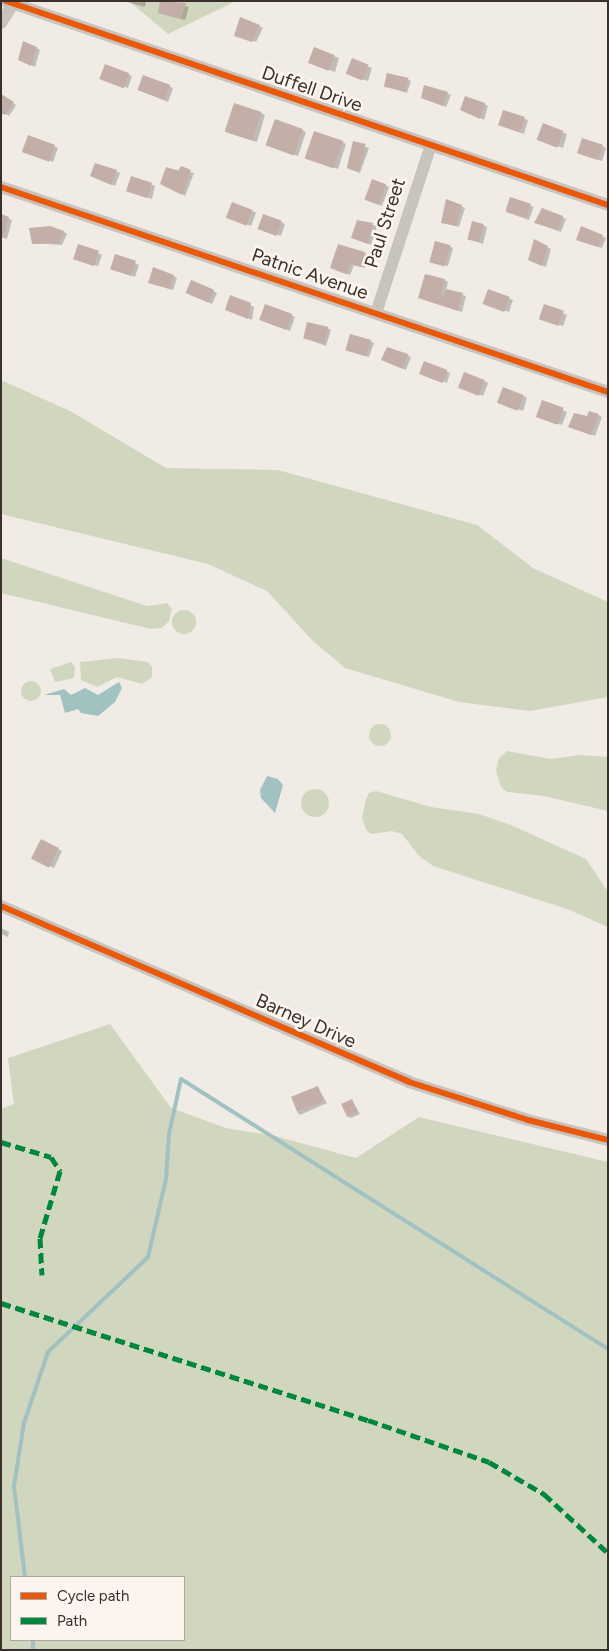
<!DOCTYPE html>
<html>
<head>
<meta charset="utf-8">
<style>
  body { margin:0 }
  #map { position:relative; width:609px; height:1651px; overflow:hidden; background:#f0ebe5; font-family:Figtree,sans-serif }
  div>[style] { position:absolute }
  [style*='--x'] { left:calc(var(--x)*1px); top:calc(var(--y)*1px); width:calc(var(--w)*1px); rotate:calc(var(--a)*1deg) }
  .green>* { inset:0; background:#d1d6bf }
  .round { border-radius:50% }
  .water>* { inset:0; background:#a1c2c1 }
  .shadow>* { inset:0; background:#0003; transform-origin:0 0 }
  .stream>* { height:4px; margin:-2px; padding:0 2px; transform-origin:2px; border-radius:2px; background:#a1c2c1 }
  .building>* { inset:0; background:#c3afa7; transform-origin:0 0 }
  .minor>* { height:12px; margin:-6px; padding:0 6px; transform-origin:6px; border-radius:6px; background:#c9c3be }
  .quiet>* { height:5px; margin-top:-2.5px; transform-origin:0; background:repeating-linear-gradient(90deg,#00873e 0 10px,transparent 0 15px) }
  .cycleway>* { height:6px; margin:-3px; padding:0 3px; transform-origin:3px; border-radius:3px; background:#e8590c }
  span { translate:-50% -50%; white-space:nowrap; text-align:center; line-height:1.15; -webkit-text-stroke:5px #fbf5ee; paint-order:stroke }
  .street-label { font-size:19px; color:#3b302b }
  .frame { position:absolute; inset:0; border:2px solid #3b302b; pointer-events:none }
  .legend { position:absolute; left:10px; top:1576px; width:175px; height:65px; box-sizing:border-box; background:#fbf5ee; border:1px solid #aea6a0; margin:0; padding:6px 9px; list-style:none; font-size:15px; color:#3b302b }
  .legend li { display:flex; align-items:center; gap:10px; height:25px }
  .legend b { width:25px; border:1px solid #aea6a0 }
</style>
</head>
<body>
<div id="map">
  <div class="green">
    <i style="clip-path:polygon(129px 1px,236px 1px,168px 34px)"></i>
    <i style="clip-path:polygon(1px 380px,70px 411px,166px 468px,278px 470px,477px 525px,533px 568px,608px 602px,608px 697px,530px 711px,459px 702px,345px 668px,312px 640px,267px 591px,208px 564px,1px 514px)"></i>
    <i style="clip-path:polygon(1px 558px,147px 606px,167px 603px,172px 609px,169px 621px,162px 628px,151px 629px,1px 593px)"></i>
    <i class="round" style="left:172px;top:610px;width:24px;height:24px"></i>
    <i style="clip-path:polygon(118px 658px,148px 662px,152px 667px,152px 677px,142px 684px,117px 677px,97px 687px,81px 680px,80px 662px)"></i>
    <i style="clip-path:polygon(71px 662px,75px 667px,74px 678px,55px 682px,50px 669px)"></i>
    <i class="round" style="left:21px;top:681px;width:20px;height:20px"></i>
    <i class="round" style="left:369px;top:724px;width:22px;height:22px"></i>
    <i style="clip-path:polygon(507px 751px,551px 759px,580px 755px,608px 757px,608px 811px,544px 796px,507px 792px,501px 787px,496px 770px,499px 758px)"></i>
    <i class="round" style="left:301px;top:789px;width:28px;height:28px"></i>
    <i style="clip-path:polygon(376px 791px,431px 807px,479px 814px,511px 825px,586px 859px,608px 892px,608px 927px,567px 909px,433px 866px,419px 856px,402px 834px,392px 831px,371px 834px,366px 830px,362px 818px,366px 799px,369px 793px)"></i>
    <i style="clip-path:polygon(evenodd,110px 1024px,171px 1108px,226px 1128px,275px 1136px,356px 1158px,419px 1117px,608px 1162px,608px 1650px,1px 1650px,1px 1109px,14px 1104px,8px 1058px,110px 1024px,11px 1577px,184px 1577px,184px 1640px,11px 1640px,11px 1577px)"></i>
  </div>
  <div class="water">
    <i style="clip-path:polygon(119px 682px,122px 688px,115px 702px,98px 716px,81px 713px,78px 709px,65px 713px,60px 695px,44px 695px,64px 689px,71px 695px,85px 688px,98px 695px)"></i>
    <i style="clip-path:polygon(267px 776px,278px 779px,283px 785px,275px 813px,261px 798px,260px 790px)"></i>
  </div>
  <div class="shadow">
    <i style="clip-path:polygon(123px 1px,146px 1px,145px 7px)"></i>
    <i style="clip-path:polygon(162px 1px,189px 7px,185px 20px,163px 14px)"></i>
    <i style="clip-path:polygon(259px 26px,263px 28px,256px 42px,238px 36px)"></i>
    <i style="clip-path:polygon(37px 48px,40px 50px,35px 67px,23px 61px)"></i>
    <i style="clip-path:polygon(315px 49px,339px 58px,335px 72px,314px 65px)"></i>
    <i style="clip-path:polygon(352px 60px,372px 68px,368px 81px,352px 76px)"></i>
    <i style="clip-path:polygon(128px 74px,132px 76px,128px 88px,106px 81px)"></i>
    <i style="clip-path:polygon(144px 77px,173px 88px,168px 102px,143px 92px)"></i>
    <i style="clip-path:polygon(407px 79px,411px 81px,407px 93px,388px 87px)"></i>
    <i style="clip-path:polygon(425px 87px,451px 95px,446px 107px,422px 98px)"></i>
    <i style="clip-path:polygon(1px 95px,16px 105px,9px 116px,1px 111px)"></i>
    <i style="clip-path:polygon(485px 104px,488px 106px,484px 120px,465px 111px)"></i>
    <i style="clip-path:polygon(504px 112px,528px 120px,524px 134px,504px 127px)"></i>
    <i style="clip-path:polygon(261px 113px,265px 115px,257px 142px,228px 133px)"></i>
    <i style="clip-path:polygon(276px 120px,306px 132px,298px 156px,270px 146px)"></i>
    <i style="clip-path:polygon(544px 125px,567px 134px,563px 148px,543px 141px)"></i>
    <i style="clip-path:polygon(29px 136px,58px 148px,53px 162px,28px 153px)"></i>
    <i style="clip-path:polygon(342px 142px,346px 144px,338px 169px,309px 159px)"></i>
    <i style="clip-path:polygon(353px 142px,369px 148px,360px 173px,349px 169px)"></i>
    <i style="clip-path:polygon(602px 146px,606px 148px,602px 161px,582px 155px)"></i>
    <i style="clip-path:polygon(167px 168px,194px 173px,185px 196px,165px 186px)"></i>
    <i style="clip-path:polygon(116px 171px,120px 173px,115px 186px,95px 178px)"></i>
    <i style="clip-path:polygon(132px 177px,155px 186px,152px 199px,132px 193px)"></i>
    <i style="clip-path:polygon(385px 185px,389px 187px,382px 206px,369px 201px)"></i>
    <i style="left:511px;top:199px;width:24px;height:14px;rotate:19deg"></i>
    <i style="clip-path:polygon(461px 206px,465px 208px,459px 227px,442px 222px)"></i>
    <i style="clip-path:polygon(253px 211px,256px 213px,251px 226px,231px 219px)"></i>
    <i style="clip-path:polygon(562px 217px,566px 219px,561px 232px,539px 224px)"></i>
    <i style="clip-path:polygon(8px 218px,12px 220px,7px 239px,1px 237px)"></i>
    <i style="clip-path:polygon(358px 221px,377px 226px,371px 245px,356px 239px)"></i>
    <i style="clip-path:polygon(281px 222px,285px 224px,281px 236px,264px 230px)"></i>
    <i style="clip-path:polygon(483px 225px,487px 227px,483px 244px,469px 239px)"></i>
    <i style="clip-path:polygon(64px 232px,67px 234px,62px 245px,33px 243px)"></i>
    <i style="clip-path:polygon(602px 236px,606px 238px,602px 248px,577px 240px)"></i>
    <i style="clip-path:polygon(449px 246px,453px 248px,448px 266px,433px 262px)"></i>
    <i style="clip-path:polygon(547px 247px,551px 249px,546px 267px,533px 262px)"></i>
    <i style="clip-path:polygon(98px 253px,102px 255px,98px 266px,78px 260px)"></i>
    <i style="clip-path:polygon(365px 253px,368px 255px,365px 268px,354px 265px,350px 275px,335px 270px)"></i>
    <i style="clip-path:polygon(116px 255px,139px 265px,135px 277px,112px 269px)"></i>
    <i style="clip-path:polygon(174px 276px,177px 278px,173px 290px,153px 284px)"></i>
    <i style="clip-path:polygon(445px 280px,448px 282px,446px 290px,466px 296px,462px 312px,423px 299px)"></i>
    <i style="clip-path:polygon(213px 291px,217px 293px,212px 304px,191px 295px)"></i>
    <i style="clip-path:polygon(489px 291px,513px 300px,509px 312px,489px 305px)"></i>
    <i style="clip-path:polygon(231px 296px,254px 307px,252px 320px,230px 311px)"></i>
    <i style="clip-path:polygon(545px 305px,567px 315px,563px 326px,543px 320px)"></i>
    <i style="clip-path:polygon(291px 315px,295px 317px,290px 331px,266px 322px)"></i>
    <i style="clip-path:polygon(327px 328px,331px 330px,326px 346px,307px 339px)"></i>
    <i style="clip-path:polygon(370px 341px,374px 343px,369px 357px,348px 350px)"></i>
    <i style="clip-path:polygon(407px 355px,411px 357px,406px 370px,386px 361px)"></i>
    <i style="clip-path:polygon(425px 363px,450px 373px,447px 383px,425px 375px)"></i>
    <i style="clip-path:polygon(485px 381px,488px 383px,483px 396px,460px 388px)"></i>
    <i style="clip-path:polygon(524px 396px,527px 398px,523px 411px,503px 404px)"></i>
    <i style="clip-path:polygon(543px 402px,567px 412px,562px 425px,538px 417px)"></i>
    <i style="clip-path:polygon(598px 415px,602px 417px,595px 436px,570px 427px)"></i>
    <i style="clip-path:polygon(42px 840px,62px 851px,54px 868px,36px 861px)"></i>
    <i style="clip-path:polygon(1px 928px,9px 932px,8px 937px,1px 934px)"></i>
    <i style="clip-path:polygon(318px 1088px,327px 1103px,300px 1115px,297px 1112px)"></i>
    <i style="clip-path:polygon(352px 1101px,360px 1114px,351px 1118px,347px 1116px)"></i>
  </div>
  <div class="stream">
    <i style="--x:25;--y:1577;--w:92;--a:-96.9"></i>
    <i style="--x:14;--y:1486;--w:64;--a:-81"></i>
    <i style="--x:24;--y:1423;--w:75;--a:-71.3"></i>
    <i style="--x:48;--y:1352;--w:138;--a:-43.5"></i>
    <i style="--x:148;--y:1257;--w:80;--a:-77"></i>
    <i style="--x:166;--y:1179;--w:45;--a:-86.2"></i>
    <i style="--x:169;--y:1134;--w:56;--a:-77.7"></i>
    <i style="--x:181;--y:1079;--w:505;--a:32.31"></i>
    <i style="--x:33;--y:1640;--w:10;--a:90"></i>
  </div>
  <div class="building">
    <i style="clip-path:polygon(160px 1px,186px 3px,181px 19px,158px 13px)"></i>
    <i style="clip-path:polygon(240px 17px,260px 25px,252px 42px,234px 36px)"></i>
    <i style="clip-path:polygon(23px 41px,37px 47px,31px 66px,18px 60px)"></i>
    <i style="left:314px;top:47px;width:22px;height:17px;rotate:21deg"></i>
    <i style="left:352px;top:58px;width:18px;height:17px;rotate:22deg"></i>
    <i style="left:105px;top:64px;width:26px;height:16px;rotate:21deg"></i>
    <i style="left:387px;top:73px;width:22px;height:14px;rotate:13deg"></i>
    <i style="left:143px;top:75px;width:29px;height:16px;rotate:20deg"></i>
    <i style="clip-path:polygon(424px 85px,448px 92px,443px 106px,421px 98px)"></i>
    <i style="clip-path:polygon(1px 94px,14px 102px,5px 115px,1px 113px)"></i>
    <i style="clip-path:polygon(465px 96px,485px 103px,480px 119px,460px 110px)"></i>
    <i style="left:234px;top:103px;width:29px;height:30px;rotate:18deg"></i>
    <i style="left:503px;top:110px;width:23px;height:16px;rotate:18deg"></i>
    <i style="left:275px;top:119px;width:30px;height:28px;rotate:20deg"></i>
    <i style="left:543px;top:123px;width:22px;height:18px;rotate:21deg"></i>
    <i style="left:314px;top:131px;width:31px;height:29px;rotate:19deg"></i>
    <i style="left:28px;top:135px;width:29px;height:18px;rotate:20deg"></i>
    <i style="left:582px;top:138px;width:22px;height:16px;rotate:18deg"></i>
    <i style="left:353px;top:141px;width:13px;height:28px;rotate:13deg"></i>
    <i style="clip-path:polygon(95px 163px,117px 170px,111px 185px,90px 176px)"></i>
    <i style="clip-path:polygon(181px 166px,191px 170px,182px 195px,160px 184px,166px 167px,178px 171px)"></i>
    <i style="left:131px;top:176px;width:22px;height:16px;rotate:18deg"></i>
    <i style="left:372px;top:179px;width:15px;height:22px;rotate:20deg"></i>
    <i style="left:510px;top:197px;width:22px;height:15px;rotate:18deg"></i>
    <i style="clip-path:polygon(446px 199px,462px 205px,456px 226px,441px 223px)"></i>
    <i style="left:232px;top:202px;width:22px;height:17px;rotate:21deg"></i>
    <i style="clip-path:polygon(542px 208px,563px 216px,558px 230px,534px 223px)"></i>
    <i style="clip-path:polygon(1px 214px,9px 217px,3px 238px,1px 237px)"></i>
    <i style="left:263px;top:214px;width:20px;height:16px;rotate:20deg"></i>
    <i style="clip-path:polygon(357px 220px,373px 223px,368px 244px,351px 238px)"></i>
    <i style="left:472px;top:221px;width:12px;height:19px;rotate:14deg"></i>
    <i style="clip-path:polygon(50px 226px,64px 231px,59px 243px,32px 244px,29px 228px)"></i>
    <i style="clip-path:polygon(581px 226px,603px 235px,598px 247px,576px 240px)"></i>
    <i style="clip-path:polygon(534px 239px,548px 246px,542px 266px,528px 260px)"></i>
    <i style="left:435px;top:241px;width:16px;height:22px;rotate:15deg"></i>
    <i style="left:78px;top:244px;width:22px;height:16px;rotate:18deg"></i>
    <i style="clip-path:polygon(338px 244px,365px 252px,361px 267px,350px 264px,346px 274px,330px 268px)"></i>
    <i style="left:115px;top:254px;width:22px;height:16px;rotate:18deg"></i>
    <i style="clip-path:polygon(153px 267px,174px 275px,170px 289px,148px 283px)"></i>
    <i style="clip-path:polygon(425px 274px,445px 279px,441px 296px,444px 298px,446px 289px,463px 293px,458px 311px,418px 298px)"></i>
    <i style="left:191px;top:280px;width:25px;height:14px;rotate:23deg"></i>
    <i style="left:488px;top:289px;width:23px;height:16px;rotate:20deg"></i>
    <i style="clip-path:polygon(230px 295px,251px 303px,248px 319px,225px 310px)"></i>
    <i style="left:265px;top:304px;width:29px;height:17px;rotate:20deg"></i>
    <i style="left:544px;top:304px;width:21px;height:16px;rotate:19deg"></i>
    <i style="left:307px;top:322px;width:22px;height:17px;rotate:13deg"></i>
    <i style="left:350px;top:334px;width:22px;height:17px;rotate:16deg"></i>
    <i style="clip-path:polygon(387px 347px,408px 354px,403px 369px,381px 360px)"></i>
    <i style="left:424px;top:361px;width:25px;height:14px;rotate:21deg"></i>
    <i style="left:464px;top:372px;width:22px;height:17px;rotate:21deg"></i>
    <i style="left:503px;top:387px;width:22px;height:17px;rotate:21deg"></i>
    <i style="left:542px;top:400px;width:23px;height:18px;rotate:20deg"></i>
    <i style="clip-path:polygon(589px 411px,599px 414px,591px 435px,568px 427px,574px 413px,587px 416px)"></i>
    <i style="left:41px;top:839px;width:20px;height:22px;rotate:27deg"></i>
    <i style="left:318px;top:1086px;width:16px;height:29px;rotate:68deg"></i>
    <i style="left:352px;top:1099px;width:14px;height:12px;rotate:65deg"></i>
  </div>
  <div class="minor">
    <i style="--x:6;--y:1;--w:636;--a:18.72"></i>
    <i style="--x:1;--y:23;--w:22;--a:-58"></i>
    <i style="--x:1;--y:187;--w:641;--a:18.66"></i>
    <i style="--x:376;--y:313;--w:177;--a:-71.9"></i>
    <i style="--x:1;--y:906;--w:444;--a:23.3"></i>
    <i style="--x:409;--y:1082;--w:125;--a:17.7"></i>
    <i style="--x:528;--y:1120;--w:82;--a:14"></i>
  </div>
  <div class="quiet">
    <i style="--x:1;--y:1142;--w:52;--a:16.7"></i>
    <i style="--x:51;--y:1157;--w:17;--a:57"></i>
    <i style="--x:60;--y:1171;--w:70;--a:106.6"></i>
    <i style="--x:40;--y:1238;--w:37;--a:87"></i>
    <i style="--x:1;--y:1303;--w:385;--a:17.7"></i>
    <i style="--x:368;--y:1420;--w:128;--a:19.1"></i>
    <i style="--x:489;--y:1462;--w:64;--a:30.2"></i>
    <i style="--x:544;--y:1494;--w:87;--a:42.7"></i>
  </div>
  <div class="cycleway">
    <i style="--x:6;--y:1;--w:636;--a:18.72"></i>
    <i style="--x:1;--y:187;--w:641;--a:18.66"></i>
    <i style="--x:1;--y:906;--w:444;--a:23.3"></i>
    <i style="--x:409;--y:1082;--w:125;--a:17.7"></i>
    <i style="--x:528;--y:1120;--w:82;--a:14"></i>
  </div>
  <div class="street-label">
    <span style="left:312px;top:89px;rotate:19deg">Duffell Drive</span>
    <span style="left:385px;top:223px;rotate:-72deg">Paul Street</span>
    <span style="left:310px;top:274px;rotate:19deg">Patnic Avenue</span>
    <span style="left:306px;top:1021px;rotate:24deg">Barney Drive</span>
  </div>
  <div class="frame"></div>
  <ul class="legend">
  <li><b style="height:6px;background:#e8590c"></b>Cycle path</li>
  <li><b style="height:6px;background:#00873e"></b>Path</li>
  </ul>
</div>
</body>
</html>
